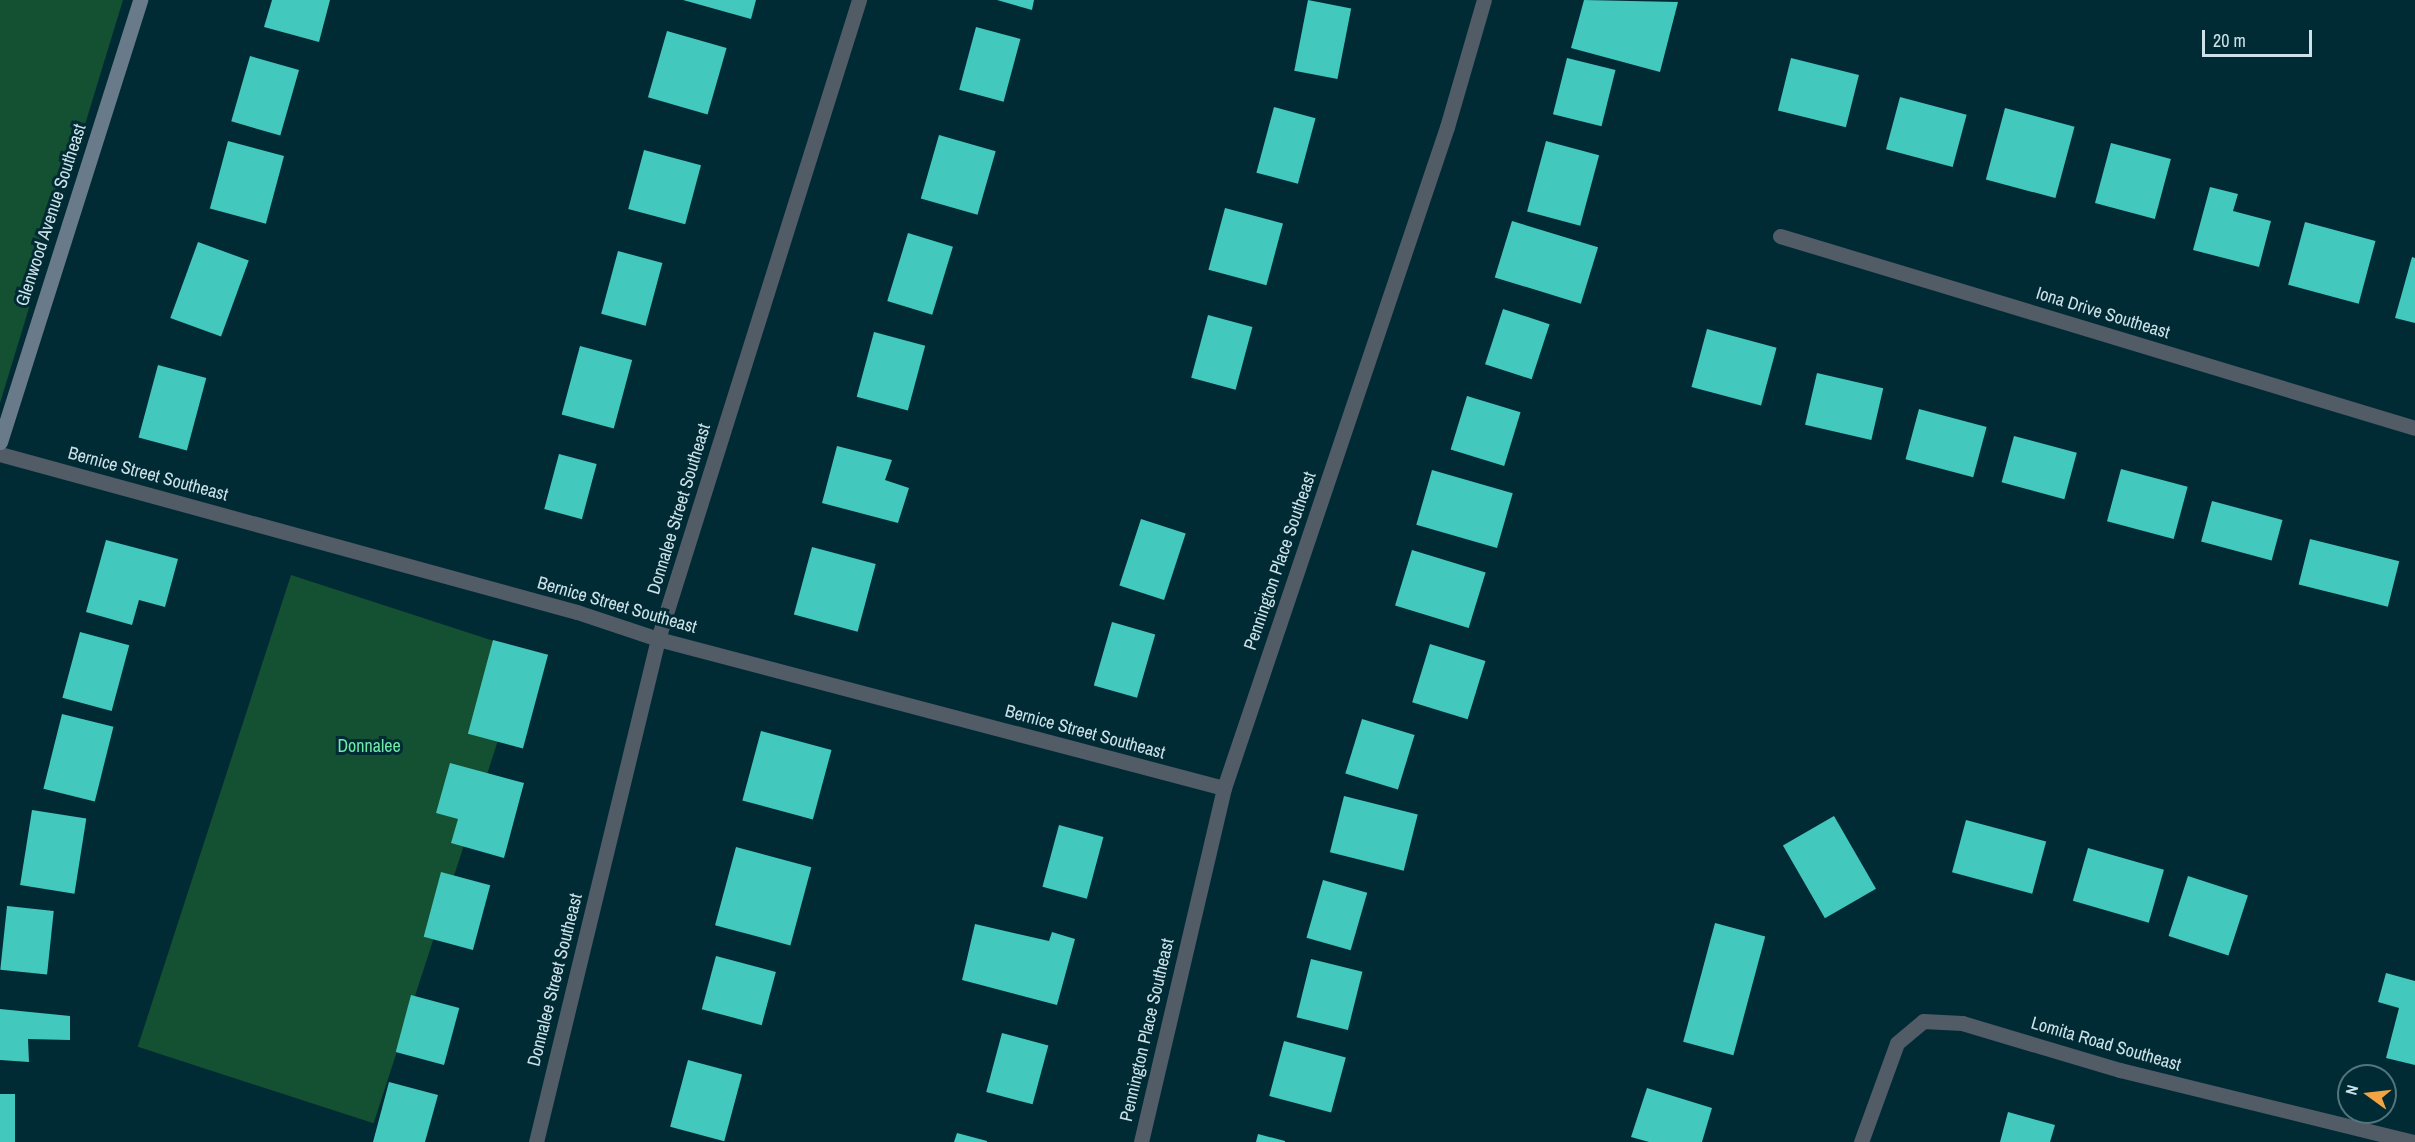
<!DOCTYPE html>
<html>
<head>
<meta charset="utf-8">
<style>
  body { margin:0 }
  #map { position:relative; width:2415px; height:1142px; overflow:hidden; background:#002b35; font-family:"Archivo Narrow",sans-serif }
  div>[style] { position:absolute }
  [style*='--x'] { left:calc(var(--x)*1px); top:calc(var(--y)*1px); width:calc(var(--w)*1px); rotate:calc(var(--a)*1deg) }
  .green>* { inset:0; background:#145032; transform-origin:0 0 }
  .building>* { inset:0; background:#43c8bd; transform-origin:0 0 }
  .minor>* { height:15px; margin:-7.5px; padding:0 7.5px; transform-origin:7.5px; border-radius:7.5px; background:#515c67 }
  .secondary>* { height:15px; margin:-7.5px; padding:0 7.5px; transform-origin:7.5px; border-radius:7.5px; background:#697b8b }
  span { translate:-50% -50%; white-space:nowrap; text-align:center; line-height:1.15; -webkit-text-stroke:6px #002b35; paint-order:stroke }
  .street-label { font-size:18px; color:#cde2e8 }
  .park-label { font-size:18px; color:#72eba9 }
  .north { position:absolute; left:2337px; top:1064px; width:60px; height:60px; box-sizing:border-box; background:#002b35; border:2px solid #52747d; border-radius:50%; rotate:285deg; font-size:16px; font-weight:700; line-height:24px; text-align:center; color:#cde2e8 }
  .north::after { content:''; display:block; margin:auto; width:21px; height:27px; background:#f3a442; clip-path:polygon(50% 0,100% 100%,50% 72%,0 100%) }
  .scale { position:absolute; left:2202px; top:30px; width:110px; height:27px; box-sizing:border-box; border:3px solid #cde2e8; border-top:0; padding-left:8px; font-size:18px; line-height:21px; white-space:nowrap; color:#cde2e8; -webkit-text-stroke:4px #002b35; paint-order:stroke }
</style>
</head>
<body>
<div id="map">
  <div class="green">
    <i style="clip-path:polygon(0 0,123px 0,0 403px)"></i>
    <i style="left:291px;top:575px;width:248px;height:496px;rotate:18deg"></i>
  </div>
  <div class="building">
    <i style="clip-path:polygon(272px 0,330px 0,319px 42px,264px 27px)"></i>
    <i style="clip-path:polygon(683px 0,756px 0,751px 19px)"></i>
    <i style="clip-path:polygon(997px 0,1034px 0,1032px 10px)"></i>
    <i style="left:1308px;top:0;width:44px;height:72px;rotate:11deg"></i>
    <i style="clip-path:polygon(1584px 0,1678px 2px,1660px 72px,1571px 48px)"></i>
    <i style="left:976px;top:27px;width:46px;height:65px;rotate:15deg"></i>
    <i style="left:667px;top:31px;width:62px;height:69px;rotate:16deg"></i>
    <i style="left:250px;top:56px;width:51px;height:68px;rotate:16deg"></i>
    <i style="left:1567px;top:58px;width:50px;height:58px;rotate:14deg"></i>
    <i style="left:1791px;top:58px;width:70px;height:54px;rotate:14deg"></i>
    <i style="left:1900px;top:97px;width:69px;height:54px;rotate:15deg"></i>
    <i style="left:1274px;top:107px;width:43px;height:68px;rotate:15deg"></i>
    <i style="left:2005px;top:108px;width:72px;height:74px;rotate:15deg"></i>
    <i style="left:939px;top:135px;width:59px;height:66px;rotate:16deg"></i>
    <i style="left:228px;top:141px;width:58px;height:70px;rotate:15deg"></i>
    <i style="left:1546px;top:141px;width:55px;height:73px;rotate:15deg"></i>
    <i style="left:2111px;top:143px;width:62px;height:62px;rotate:15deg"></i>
    <i style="left:644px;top:150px;width:59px;height:61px;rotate:15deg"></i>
    <i style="clip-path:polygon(2210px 187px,2238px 194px,2233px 211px,2271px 221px,2259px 267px,2193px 250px)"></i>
    <i style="left:1225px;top:208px;width:60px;height:64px;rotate:15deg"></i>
    <i style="left:1512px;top:221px;width:90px;height:59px;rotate:17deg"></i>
    <i style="left:2305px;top:222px;width:73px;height:65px;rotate:15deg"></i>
    <i style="left:908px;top:233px;width:47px;height:71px;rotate:17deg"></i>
    <i style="left:198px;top:242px;width:54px;height:81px;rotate:20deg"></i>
    <i style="left:618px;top:251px;width:46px;height:65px;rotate:15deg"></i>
    <i style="clip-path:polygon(2412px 257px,2415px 258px,2415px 323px,2395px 318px)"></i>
    <i style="left:1503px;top:309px;width:49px;height:58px;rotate:18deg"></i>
    <i style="left:1208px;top:315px;width:46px;height:65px;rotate:15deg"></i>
    <i style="left:1707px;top:329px;width:72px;height:60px;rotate:15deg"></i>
    <i style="left:874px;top:332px;width:53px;height:67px;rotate:15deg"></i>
    <i style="left:580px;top:346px;width:54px;height:71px;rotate:15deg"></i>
    <i style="left:158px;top:365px;width:50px;height:75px;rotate:15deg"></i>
    <i style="left:1817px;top:373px;width:68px;height:53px;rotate:13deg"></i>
    <i style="left:1467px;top:396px;width:56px;height:56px;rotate:17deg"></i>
    <i style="left:1919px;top:409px;width:70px;height:52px;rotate:15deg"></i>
    <i style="left:2014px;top:436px;width:65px;height:48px;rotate:15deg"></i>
    <i style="clip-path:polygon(837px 446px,892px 460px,885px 480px,909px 488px,898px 523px,822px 503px)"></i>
    <i style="left:559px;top:454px;width:39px;height:57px;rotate:15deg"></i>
    <i style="left:2121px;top:469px;width:69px;height:54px;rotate:15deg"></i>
    <i style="left:1432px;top:470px;width:84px;height:57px;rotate:16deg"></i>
    <i style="left:2212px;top:501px;width:73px;height:42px;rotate:15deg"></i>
    <i style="left:1141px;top:519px;width:47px;height:70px;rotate:18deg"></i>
    <i style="left:2310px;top:539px;width:92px;height:47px;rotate:14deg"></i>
    <i style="clip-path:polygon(106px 540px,178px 559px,165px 607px,139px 600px,132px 625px,86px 612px)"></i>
    <i style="left:812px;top:547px;width:66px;height:70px;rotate:15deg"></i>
    <i style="left:1412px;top:550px;width:77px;height:58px;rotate:17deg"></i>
    <i style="left:1112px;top:622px;width:45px;height:66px;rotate:16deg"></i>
    <i style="left:80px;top:632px;width:51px;height:68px;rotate:15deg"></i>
    <i style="left:493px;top:640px;width:57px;height:97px;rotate:15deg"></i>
    <i style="left:1430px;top:644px;width:58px;height:61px;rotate:17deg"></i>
    <i style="left:62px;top:714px;width:53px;height:77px;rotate:14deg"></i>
    <i style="left:1362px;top:719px;width:55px;height:57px;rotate:17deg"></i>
    <i style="left:761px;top:731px;width:73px;height:72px;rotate:15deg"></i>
    <i style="clip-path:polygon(450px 763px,524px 783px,504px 858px,451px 843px,458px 819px,436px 813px)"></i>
    <i style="left:1344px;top:796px;width:76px;height:58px;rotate:14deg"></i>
    <i style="left:32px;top:810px;width:55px;height:76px;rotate:9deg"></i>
    <i style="left:1834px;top:816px;width:84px;height:59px;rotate:60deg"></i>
    <i style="left:1966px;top:820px;width:83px;height:54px;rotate:15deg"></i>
    <i style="left:1059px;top:825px;width:46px;height:64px;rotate:15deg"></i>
    <i style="left:736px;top:847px;width:78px;height:81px;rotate:15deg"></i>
    <i style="left:2088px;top:848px;width:79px;height:55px;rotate:16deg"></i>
    <i style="left:441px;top:872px;width:51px;height:67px;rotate:15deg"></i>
    <i style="left:2188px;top:876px;width:63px;height:63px;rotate:18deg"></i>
    <i style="left:1323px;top:880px;width:46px;height:60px;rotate:16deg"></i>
    <i style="left:7px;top:906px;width:47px;height:64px;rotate:6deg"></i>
    <i style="left:1715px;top:923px;width:52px;height:123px;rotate:15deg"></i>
    <i style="clip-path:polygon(975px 924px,1049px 941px,1052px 932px,1075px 939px,1057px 1005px,962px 980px)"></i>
    <i style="left:716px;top:956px;width:62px;height:55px;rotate:15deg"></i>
    <i style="left:1311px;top:959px;width:53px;height:60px;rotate:14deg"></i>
    <i style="clip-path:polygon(2386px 973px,2415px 981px,2415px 1065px,2386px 1058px,2399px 1008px,2378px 1002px)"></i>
    <i style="left:411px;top:995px;width:50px;height:59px;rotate:15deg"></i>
    <i style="clip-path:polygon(0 1009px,70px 1016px,70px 1040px,28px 1039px,29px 1062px,0 1060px)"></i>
    <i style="left:1002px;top:1033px;width:48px;height:61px;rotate:15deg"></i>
    <i style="left:1284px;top:1041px;width:64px;height:57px;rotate:15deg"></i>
    <i style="left:688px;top:1060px;width:56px;height:69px;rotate:15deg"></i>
    <i style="clip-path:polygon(389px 1082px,438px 1095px,425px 1142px,373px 1142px)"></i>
    <i style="clip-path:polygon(1647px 1088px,1712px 1108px,1702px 1142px,1649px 1142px,1631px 1137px)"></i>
    <i style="left:0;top:1094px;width:15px;height:48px"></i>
    <i style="clip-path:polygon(2008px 1112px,2055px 1125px,2050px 1142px,2000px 1142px)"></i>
    <i style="clip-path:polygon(957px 1133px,987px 1141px,987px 1142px,954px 1142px)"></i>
    <i style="clip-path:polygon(1258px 1134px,1285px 1141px,1285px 1142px,1256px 1142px)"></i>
  </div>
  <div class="minor">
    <i style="--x:1780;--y:236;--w:663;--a:16.82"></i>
    <i style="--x:0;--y:454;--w:598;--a:15.31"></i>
    <i style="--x:577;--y:612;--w:85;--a:18.4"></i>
    <i style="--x:658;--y:639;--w:585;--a:14.75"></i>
    <i style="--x:536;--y:1142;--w:518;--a:-76.37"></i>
    <i style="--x:658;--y:639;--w:670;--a:-72.54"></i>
    <i style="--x:1141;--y:1142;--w:364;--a:-76.8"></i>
    <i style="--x:1224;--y:788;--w:698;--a:-71.36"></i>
    <i style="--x:1447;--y:127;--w:132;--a:-73.8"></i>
    <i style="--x:1861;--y:1142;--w:105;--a:-70"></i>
    <i style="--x:1897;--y:1043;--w:34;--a:-40"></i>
    <i style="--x:1923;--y:1021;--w:39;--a:3"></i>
    <i style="--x:1962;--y:1023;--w:165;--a:16.6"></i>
    <i style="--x:2120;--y:1070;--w:302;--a:13.8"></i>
  </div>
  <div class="secondary">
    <i style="--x:0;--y:442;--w:464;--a:-72.4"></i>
  </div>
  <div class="street-label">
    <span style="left:51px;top:215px;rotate:-72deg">Glenwood Avenue Southeast</span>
    <span style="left:2103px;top:313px;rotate:17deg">Iona Drive Southeast</span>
    <span style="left:148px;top:474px;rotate:15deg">Bernice Street Southeast</span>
    <span style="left:679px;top:509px;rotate:-73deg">Donnalee Street Southeast</span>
    <span style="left:1280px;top:561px;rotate:-71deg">Pennington Place Southeast</span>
    <span style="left:617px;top:605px;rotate:16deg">Bernice Street Southeast</span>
    <span style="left:1085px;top:732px;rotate:15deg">Bernice Street Southeast</span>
    <span style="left:555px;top:980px;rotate:-76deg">Donnalee Street Southeast</span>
    <span style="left:1147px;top:1030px;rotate:-77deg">Pennington Place Southeast</span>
    <span style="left:2106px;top:1044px;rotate:16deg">Lomita Road Southeast</span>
  </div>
  <div class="park-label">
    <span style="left:369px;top:746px">Donnalee</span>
  </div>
  <div class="north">N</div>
  <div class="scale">20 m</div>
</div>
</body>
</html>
